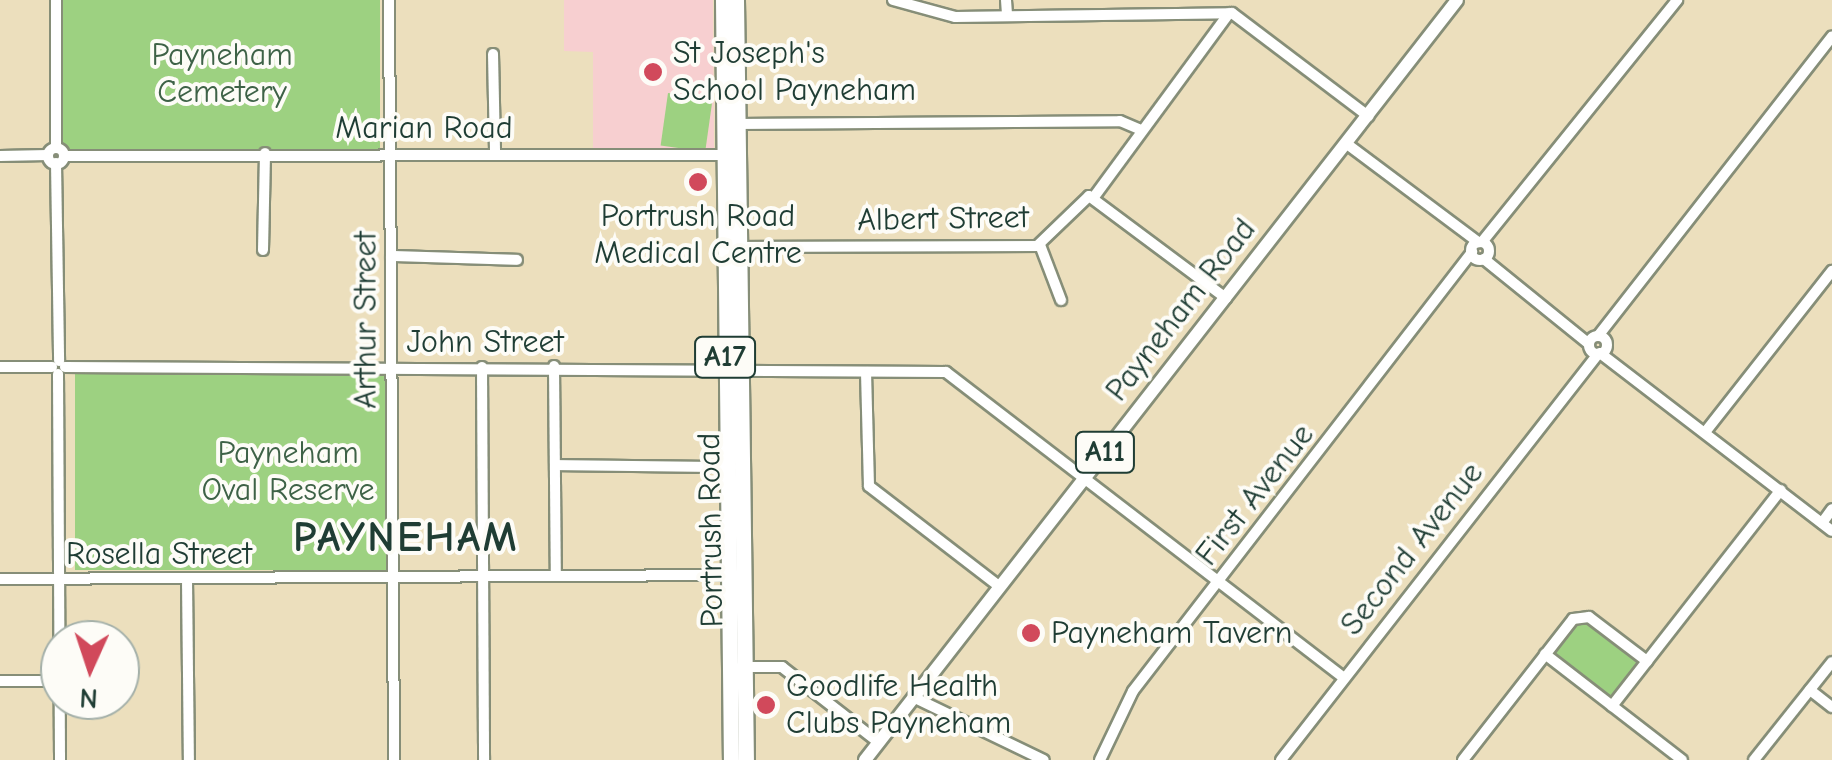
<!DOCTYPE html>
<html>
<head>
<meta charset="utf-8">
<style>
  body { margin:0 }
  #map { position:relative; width:1832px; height:760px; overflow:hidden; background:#ecdfbd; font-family:"Comic Neue",sans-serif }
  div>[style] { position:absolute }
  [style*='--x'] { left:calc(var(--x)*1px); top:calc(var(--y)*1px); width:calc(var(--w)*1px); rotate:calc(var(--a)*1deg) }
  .built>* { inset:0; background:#f7cfd0 }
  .green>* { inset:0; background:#9dd181; transform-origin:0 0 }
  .roads { filter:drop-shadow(2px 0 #868e78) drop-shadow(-2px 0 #868e78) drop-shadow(0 2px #868e78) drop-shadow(0 -2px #868e78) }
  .minor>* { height:10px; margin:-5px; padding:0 5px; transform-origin:5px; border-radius:5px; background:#fff }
  .minor>.ring { margin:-5px; padding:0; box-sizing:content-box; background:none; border:10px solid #fff; border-radius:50% }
  .major>* { height:12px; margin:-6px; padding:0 6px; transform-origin:6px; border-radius:6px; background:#fff }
  .highway>* { height:15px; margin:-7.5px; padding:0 7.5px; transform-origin:7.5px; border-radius:7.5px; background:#fff }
  .dots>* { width:28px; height:28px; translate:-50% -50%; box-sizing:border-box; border:5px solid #fdfcf7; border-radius:50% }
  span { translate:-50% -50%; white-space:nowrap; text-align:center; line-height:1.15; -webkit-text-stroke:8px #fdfcf7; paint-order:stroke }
  .shield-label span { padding:2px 8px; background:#fdfcf7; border:2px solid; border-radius:8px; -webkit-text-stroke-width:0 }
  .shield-label { font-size:30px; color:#1f3d34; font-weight:700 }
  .poi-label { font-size:32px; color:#1f3d34 }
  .left { translate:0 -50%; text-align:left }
  .park-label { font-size:32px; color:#3e6247 }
  .street-label { font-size:32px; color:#1f3d34 }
  .district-label { font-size:42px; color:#1f3d34; font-weight:700; letter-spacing:2.5px }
  .north { position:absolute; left:40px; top:620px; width:100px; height:100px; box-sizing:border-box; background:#fdfcf7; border:2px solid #a4b0a9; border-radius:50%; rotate:183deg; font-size:28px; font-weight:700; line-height:40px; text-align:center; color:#1f3d34 }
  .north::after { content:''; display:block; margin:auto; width:35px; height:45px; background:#d1495b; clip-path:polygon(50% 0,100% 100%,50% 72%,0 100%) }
</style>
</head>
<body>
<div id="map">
  <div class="built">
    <i style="clip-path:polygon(564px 0,713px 0,714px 148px,593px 149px,593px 52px,564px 51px)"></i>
  </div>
  <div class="green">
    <i style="left:63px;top:0;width:317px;height:149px"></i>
    <i style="left:668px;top:93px;width:45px;height:53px;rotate:8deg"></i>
    <i style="left:387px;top:374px;width:196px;height:312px;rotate:90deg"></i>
    <i style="clip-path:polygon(1579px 616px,1647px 661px,1612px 706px,1545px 654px)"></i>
  </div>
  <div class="roads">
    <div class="minor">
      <i style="--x:56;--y:0;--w:148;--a:90"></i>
      <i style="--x:389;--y:0;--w:760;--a:89.62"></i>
      <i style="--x:893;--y:0;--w:64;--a:15.3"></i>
      <i style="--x:955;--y:17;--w:277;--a:-0.8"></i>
      <i style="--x:1232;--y:13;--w:171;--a:37.1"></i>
      <i style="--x:1006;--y:0;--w:16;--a:86"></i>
      <i style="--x:493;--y:54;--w:99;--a:88.8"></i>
      <i style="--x:736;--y:124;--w:384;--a:-0.4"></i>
      <i style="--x:1120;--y:121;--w:23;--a:23"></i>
      <i style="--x:1347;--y:144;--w:164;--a:36.8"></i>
      <i class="ring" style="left:48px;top:148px;width:6px;height:6px"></i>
      <i style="--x:0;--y:156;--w:48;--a:-1.2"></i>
      <i style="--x:64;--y:156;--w:659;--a:-0.09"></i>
      <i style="--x:56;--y:163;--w:198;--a:89.1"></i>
      <i style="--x:1094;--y:197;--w:228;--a:-53.7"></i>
      <i style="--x:1482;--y:242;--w:311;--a:-51.1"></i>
      <i class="ring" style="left:1471px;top:242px;width:8px;height:8px"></i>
      <i style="--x:1040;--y:245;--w:59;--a:69.1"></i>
      <i style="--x:734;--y:247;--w:303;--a:-0.2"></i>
      <i style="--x:1037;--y:246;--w:72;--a:-43.9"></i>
      <i style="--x:1089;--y:196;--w:171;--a:36.7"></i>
      <i style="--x:263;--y:250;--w:97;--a:-88.8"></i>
      <i style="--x:391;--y:256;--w:126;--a:1.8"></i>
      <i style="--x:1484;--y:259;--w:135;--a:39"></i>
      <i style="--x:1598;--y:336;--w:380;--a:-52"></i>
      <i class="ring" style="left:1589px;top:336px;width:8px;height:8px"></i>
      <i style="--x:1600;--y:353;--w:292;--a:37.5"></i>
      <i style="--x:554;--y:366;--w:210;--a:89.5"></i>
      <i style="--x:0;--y:367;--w:52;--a:0"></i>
      <i style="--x:65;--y:367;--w:881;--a:0.33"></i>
      <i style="--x:946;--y:372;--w:502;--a:37.55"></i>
      <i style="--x:482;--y:367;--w:393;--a:89.7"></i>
      <i style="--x:866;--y:372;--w:114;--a:88.5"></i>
      <i style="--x:869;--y:486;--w:165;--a:37.6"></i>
      <i style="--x:58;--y:374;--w:386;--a:89.7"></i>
      <i style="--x:1706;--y:431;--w:204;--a:-51.8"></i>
      <i style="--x:555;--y:465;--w:176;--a:0.7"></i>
      <i style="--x:1822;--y:523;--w:17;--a:-54"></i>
      <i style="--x:0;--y:579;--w:734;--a:-0.31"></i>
      <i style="--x:187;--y:579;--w:181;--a:89.4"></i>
      <i style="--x:1545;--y:654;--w:173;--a:37.7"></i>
      <i style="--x:741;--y:667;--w:41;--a:0"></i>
      <i style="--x:782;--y:667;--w:120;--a:37.9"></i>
      <i style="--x:0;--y:681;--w:60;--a:0"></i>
      <i style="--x:1810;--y:690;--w:28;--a:38"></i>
      <i style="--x:913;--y:697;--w:145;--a:25.7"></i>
      <i style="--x:1612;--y:706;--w:274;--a:-52"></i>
      <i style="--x:1100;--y:760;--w:76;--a:-64.4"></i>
      <i style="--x:1133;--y:691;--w:555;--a:-52.32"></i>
      <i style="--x:1281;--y:760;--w:515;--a:-52.02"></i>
      <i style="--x:1463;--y:760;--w:179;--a:-52"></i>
      <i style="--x:1573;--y:619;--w:16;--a:-7"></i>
      <i style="--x:1589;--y:617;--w:73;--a:37.2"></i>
      <i style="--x:1754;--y:760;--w:125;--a:-51.5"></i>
    </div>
    <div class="major">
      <i style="--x:865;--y:760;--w:963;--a:-52.08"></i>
    </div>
    <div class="highway">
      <i style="--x:723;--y:0;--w:760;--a:89.4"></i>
      <i style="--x:736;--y:0;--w:760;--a:89.25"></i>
    </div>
  </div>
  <div class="dots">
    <i style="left:653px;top:72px;background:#d1495b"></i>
    <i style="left:698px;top:182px;background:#d1495b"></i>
    <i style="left:1031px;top:633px;background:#d1495b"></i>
    <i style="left:766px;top:705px;background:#d1495b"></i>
  </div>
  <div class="shield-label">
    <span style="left:725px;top:357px">A17</span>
    <span style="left:1105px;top:452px">A11</span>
  </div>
  <div class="poi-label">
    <span class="left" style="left:673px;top:72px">St Joseph's<br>School Payneham</span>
    <span style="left:698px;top:235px">Portrush Road<br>Medical Centre</span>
    <span class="left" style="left:1051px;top:633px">Payneham Tavern</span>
    <span class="left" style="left:786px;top:705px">Goodlife Health<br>Clubs Payneham</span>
  </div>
  <div class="park-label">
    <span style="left:222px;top:74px">Payneham<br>Cemetery</span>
    <span style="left:288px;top:472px">Payneham<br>Oval Reserve</span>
  </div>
  <div class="street-label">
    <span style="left:424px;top:128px">Marian Road</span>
    <span style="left:943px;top:219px;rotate:-1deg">Albert Street</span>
    <span style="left:1181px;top:310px;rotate:-52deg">Payneham Road</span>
    <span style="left:366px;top:320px;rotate:-90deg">Arthur Street</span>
    <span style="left:485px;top:342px">John Street</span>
    <span style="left:1255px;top:495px;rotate:-52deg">First Avenue</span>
    <span style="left:711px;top:530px;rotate:-91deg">Portrush Road</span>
    <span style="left:1412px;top:549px;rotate:-52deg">Second Avenue</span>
    <span style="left:159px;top:554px">Rosella Street</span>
  </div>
  <div class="district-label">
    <span style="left:406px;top:538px">PAYNEHAM</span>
  </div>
  <div class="north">N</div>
</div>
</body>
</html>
